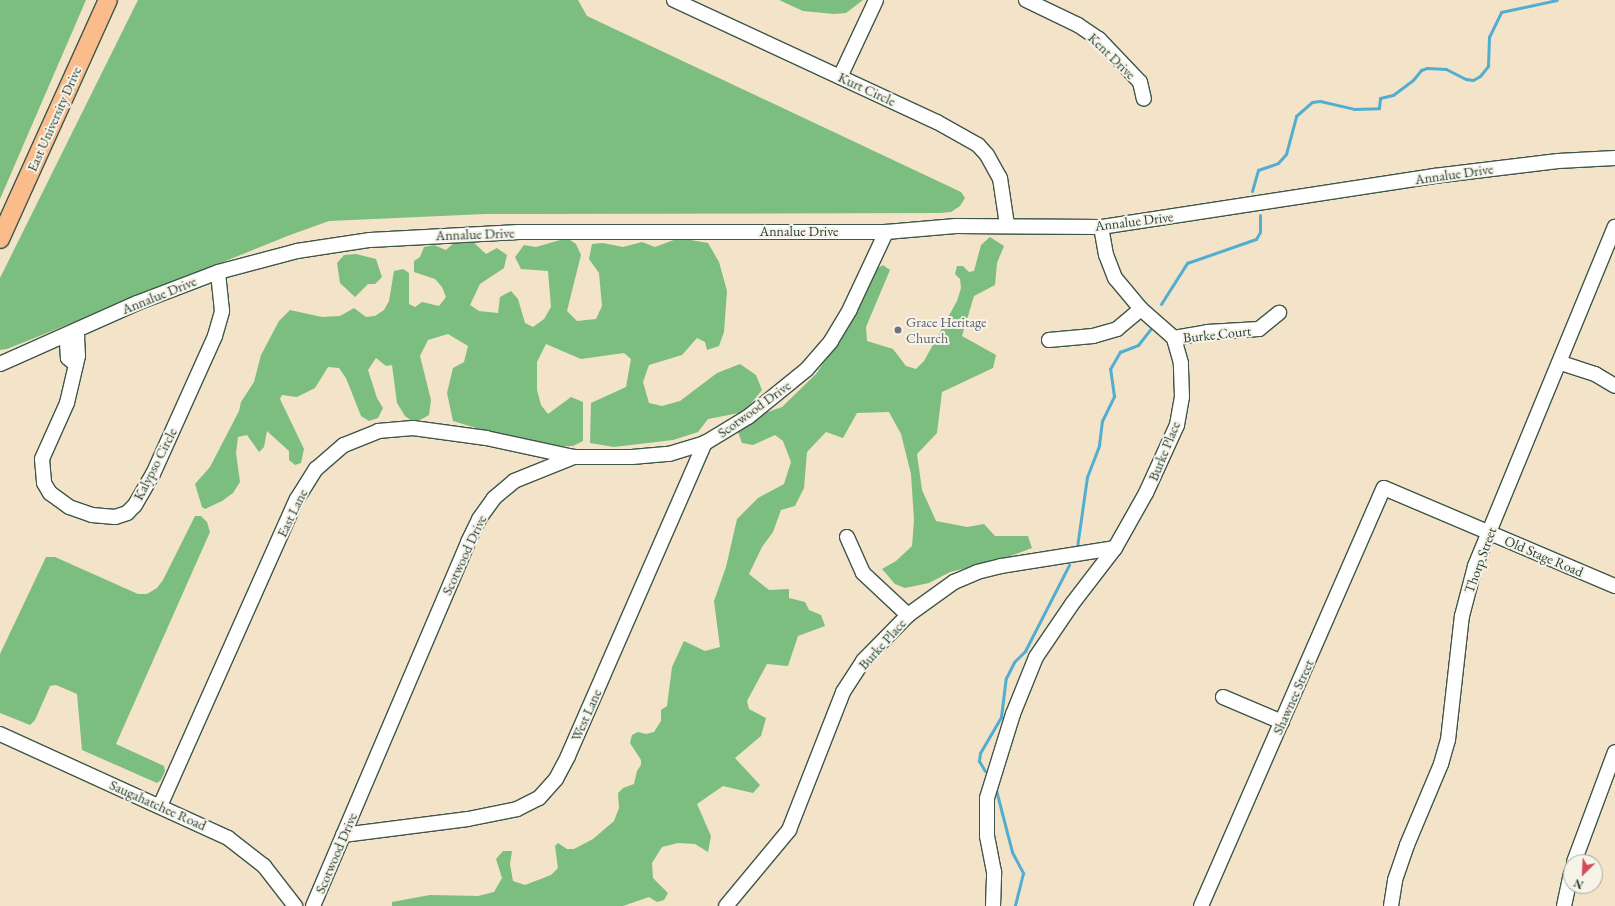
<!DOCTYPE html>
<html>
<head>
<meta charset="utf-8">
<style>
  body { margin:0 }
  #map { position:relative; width:1615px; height:906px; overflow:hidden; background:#f3e3c8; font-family:"EB Garamond",serif }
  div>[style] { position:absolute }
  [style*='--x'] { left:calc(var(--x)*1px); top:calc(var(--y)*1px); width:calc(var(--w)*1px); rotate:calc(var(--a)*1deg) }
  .forest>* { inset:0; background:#7bbe80 }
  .stream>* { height:3px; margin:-1.5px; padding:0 1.5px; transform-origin:1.5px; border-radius:1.5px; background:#52aed0 }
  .roads { filter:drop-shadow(1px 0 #3f564a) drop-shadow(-1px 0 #3f564a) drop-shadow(0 1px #3f564a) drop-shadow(0 -1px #3f564a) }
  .minor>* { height:14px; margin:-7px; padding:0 7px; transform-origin:7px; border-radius:7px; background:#fff }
  .major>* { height:18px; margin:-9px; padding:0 9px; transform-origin:9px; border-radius:9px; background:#f9bc8a }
  .dots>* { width:11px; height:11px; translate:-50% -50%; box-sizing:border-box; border:2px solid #f7f3e8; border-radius:50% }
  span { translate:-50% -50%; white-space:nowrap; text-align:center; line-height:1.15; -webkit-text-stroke:4px #f7f3e8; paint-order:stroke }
  .street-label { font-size:14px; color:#1f3d34 }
  .worship-label { font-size:14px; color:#5b616d }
  .left { translate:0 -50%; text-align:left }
  .north { position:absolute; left:1563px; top:854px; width:40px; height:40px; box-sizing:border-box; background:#f7f3e8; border:1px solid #a1aaa0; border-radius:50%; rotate:204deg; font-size:11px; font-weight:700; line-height:16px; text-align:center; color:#1f3d34 }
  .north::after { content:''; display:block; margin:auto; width:14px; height:18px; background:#d1495b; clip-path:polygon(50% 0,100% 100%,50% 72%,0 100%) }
</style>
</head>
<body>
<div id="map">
  <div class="forest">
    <i style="clip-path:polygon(0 0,86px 0,0 199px)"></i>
    <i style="clip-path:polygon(138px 0,578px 0,587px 16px,961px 192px,965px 198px,960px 206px,951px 212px,940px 213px,485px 214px,329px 221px,290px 235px,7px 349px,0 350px,0 278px)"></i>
    <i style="clip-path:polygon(779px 0,863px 0,846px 13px,834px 14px,803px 11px)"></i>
    <i style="clip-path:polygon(990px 237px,1004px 246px,997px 263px,995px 285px,974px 296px,962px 336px,996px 355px,993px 368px,942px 392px,937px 433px,917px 454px,922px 490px,936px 521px,967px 527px,984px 524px,995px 536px,1028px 536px,1032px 548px,1003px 559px,950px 572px,929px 583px,905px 588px,895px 584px,882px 569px,896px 561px,912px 546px,914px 520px,911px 474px,901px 434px,889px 412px,857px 413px,843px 438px,826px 432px,807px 452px,804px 488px,795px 506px,781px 510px,773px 532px,762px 547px,749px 574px,769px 590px,789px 589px,789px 598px,805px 602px,809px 610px,821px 615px,825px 626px,798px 636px,788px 666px,767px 664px,747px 701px,749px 709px,766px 718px,761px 736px,735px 758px,760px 785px,753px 793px,723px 786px,697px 804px,711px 836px,708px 852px,695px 844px,678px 843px,662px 847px,652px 863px,653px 878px,668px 893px,664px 900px,657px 902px,649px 897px,623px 906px,392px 906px,392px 902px,430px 895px,478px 896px,494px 892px,502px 878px,496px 859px,503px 851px,512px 851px,510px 864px,513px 881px,525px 885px,551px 875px,558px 868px,555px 846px,558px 843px,567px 849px,574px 849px,593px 839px,614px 821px,619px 808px,618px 793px,623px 788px,634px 784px,637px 771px,641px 765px,641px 760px,630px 743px,632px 735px,638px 732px,646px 734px,654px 732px,661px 721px,661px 710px,667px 706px,672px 667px,684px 641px,705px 651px,720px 647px,714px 601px,726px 567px,737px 519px,758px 498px,784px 484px,791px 462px,783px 441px,775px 435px,753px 445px,742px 443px,738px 432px,762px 414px,782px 407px,816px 374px,844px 332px,876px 269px,883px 265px,890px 270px,866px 327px,867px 341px,893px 349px,906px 366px,916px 369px,924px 361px,957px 301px,961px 288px,960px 279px,955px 274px,957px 266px,963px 266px,969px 272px,974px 271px,981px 245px)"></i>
    <i style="clip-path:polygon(567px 238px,576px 244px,581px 255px,567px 311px,577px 321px,596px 319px,602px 306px,599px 273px,589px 259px,592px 244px,603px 243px,623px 247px,642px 242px,655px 247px,679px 238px,708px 243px,719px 262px,727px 291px,724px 332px,719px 346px,707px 350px,705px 342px,697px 338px,682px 355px,649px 365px,643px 382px,649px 403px,662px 406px,680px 401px,717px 373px,740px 364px,756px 375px,762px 390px,744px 412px,708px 419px,698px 432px,673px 440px,614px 447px,590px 443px,591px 403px,626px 387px,631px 359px,624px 353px,581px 359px,546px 344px,537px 362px,537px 390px,541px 405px,548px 414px,571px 397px,583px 402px,583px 441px,573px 446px,547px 447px,496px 434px,453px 421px,447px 393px,453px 368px,464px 362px,468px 346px,448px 334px,428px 340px,420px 356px,431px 400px,429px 415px,422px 419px,413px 422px,405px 416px,397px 403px,392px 365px,386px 366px,376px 358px,368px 370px,377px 398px,383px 408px,378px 418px,369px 421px,361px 416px,346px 378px,339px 368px,328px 367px,315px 388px,297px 397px,282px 395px,280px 399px,304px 449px,301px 463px,295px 465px,289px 460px,289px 451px,267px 431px,264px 447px,259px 452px,247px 435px,238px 437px,236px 453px,240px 482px,233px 493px,222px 501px,205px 509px,202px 507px,195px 484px,210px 467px,239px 411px,241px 402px,254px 382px,261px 355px,279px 321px,290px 310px,322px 317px,340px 316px,354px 308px,366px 317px,375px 316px,384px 310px,389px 301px,394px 271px,403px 269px,409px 273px,409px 304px,415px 307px,422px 302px,439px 306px,446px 297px,442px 287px,435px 279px,414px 272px,414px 261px,420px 257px,424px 247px,434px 245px,446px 250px,456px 241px,471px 240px,486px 254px,497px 248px,507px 255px,504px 268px,480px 284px,470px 305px,479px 311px,498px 313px,500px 297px,511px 291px,518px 299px,525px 323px,533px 327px,544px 319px,551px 307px,548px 271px,521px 269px,515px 257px,524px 245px,536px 247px)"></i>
    <i style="clip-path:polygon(356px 254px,376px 259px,382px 277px,375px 284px,368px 284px,355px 297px,340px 283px,337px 263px,344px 255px)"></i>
    <i style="clip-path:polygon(195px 516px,201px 516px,207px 522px,210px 532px,116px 744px,164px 766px,165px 771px,161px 780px,157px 783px,82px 750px,77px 694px,56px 685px,50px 686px,35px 720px,30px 725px,0 713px,0 654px,46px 557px,55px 557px,138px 594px,147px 594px,157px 588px,163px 580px)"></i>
  </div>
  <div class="stream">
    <i style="--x:1252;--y:191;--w:22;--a:-74"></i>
    <i style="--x:1258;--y:170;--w:21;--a:-19"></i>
    <i style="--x:1278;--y:163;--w:12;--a:-48"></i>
    <i style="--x:1286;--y:154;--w:39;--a:-75"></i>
    <i style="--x:1296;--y:116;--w:21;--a:-41"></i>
    <i style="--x:1312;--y:102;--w:8;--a:-7"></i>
    <i style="--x:1320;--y:101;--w:35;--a:13"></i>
    <i style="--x:1354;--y:109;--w:25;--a:-2"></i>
    <i style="--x:1379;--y:108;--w:10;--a:-84"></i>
    <i style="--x:1380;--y:98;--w:13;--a:-13"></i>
    <i style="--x:1393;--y:95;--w:25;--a:-37"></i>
    <i style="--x:1413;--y:80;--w:13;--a:-51"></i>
    <i style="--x:1421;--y:70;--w:6;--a:-18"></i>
    <i style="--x:1427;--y:68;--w:19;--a:3"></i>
    <i style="--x:1446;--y:69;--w:22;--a:27"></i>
    <i style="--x:1466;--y:79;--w:7;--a:8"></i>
    <i style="--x:1473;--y:80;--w:8;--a:-30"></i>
    <i style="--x:1480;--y:76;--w:13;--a:-51"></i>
    <i style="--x:1488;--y:66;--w:29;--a:-88"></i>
    <i style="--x:1489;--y:37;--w:28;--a:-64"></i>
    <i style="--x:1501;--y:12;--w:57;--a:-12.1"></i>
    <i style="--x:1161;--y:304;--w:49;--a:-57.6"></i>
    <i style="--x:1187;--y:263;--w:73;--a:-19.2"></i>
    <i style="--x:1256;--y:239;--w:8;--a:-60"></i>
    <i style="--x:1260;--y:232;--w:17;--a:-90"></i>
    <i style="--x:1077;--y:547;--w:71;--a:-81.9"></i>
    <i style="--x:1087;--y:477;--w:34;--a:-69"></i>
    <i style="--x:1099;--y:445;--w:24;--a:-83"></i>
    <i style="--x:1102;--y:421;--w:28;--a:-64"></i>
    <i style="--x:1114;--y:396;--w:27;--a:-98"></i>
    <i style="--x:1110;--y:369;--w:20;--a:-60"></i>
    <i style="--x:1120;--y:352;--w:19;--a:-21"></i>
    <i style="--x:1138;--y:345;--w:23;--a:-52"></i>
    <i style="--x:985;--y:771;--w:12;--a:-121"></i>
    <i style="--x:979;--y:761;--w:8;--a:-83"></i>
    <i style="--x:980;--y:753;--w:42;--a:-59.7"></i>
    <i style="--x:1001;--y:717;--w:39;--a:-83"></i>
    <i style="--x:1006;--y:678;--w:18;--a:-63"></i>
    <i style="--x:1014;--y:662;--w:16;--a:-45"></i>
    <i style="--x:1025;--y:651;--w:97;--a:-62.9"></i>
    <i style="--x:996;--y:790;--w:64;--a:75.5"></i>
    <i style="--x:1012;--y:852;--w:24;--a:62"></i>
    <i style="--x:1023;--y:873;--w:34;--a:104"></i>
  </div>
  <div class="roads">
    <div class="minor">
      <i style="--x:674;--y:0;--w:290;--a:24.9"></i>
      <i style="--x:937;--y:122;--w:47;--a:29.3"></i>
      <i style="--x:978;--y:145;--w:13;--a:48"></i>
      <i style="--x:987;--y:155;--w:26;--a:61"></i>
      <i style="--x:1000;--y:178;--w:48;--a:81.5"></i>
      <i style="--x:1026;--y:0;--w:58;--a:25.7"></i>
      <i style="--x:1078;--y:25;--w:25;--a:34"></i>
      <i style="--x:1099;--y:39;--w:59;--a:46.4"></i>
      <i style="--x:1140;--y:82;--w:17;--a:77"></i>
      <i style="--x:840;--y:77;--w:85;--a:-64.9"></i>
      <i style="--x:1174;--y:338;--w:34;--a:-10"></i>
      <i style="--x:1207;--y:332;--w:52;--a:-3.3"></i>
      <i style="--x:1259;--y:329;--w:26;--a:-39"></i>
      <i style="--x:1049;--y:340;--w:44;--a:-5.2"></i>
      <i style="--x:1093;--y:336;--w:25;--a:-16"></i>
      <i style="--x:1117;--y:329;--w:31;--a:-40"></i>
      <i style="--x:74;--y:363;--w:8;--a:-140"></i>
      <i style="--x:68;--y:358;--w:16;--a:-94"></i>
      <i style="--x:67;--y:342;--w:11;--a:-56"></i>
      <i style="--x:73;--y:333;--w:6;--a:45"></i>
      <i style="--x:77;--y:337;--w:19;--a:87"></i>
      <i style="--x:78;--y:356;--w:48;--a:103.2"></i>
      <i style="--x:67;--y:403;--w:61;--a:114.1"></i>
      <i style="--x:42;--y:459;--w:24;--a:85"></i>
      <i style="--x:44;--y:483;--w:12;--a:59"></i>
      <i style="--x:50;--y:493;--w:24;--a:36"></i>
      <i style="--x:69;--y:507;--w:24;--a:19"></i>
      <i style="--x:92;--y:515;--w:23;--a:5"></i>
      <i style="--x:115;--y:517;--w:13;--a:-18"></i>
      <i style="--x:127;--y:513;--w:11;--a:-45"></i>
      <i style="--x:135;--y:505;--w:36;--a:-60"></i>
      <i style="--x:153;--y:474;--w:151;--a:-65.8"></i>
      <i style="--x:215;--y:336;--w:26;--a:-74"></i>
      <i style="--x:222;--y:311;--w:39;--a:-96"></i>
      <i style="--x:1561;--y:363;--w:36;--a:18"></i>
      <i style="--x:1595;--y:374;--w:23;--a:31"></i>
      <i style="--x:0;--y:364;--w:150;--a:-24"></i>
      <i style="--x:137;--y:303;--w:87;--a:-20.9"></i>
      <i style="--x:218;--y:272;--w:82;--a:-14.9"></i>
      <i style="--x:297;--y:251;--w:74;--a:-8.6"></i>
      <i style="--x:370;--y:240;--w:149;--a:-3.1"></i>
      <i style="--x:519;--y:232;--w:367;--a:0"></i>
      <i style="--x:886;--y:232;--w:70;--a:-4.9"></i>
      <i style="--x:956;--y:226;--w:145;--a:0.4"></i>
      <i style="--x:1101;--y:227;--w:337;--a:-8.7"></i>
      <i style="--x:1434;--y:176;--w:125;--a:-6.9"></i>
      <i style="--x:1558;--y:161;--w:57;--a:-3"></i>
      <i style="--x:847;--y:537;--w:39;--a:66"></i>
      <i style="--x:863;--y:573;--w:62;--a:43"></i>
      <i style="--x:1223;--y:697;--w:64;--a:23"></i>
      <i style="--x:0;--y:734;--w:251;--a:24.5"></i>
      <i style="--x:228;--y:838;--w:46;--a:37.9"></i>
      <i style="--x:264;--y:866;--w:51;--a:52.2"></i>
      <i style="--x:160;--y:806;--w:336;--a:-66"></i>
      <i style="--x:297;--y:499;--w:36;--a:-58"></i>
      <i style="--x:316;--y:469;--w:37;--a:-41"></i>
      <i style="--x:344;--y:445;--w:37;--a:-22"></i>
      <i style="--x:378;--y:431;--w:35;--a:-5"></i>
      <i style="--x:413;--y:428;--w:74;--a:7.8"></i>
      <i style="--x:486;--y:438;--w:90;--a:12.2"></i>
      <i style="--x:343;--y:835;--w:126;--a:-7.3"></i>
      <i style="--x:468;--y:819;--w:50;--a:-11.5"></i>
      <i style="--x:517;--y:809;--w:25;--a:-27"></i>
      <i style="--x:539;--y:798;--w:25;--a:-48"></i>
      <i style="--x:556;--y:779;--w:26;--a:-62"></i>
      <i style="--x:568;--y:756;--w:342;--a:-66.4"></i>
      <i style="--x:1574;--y:862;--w:117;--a:-69.6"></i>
      <i style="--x:313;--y:906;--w:396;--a:-66.9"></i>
      <i style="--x:468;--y:542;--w:25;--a:-64"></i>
      <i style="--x:479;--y:519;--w:26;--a:-54"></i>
      <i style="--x:494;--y:498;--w:26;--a:-40"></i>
      <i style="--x:514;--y:481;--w:65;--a:-21.8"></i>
      <i style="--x:574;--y:457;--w:58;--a:0"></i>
      <i style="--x:632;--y:457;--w:37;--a:-5"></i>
      <i style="--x:669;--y:454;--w:38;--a:-17"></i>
      <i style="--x:705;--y:443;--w:50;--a:-31.2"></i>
      <i style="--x:748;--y:417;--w:76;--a:-39.1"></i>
      <i style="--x:807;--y:369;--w:37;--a:-49"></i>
      <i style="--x:831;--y:341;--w:37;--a:-59"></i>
      <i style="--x:850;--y:309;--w:85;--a:-64.9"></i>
      <i style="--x:726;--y:906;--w:99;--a:-50.3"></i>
      <i style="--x:789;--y:830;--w:148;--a:-68.6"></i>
      <i style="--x:843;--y:692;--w:37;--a:-57"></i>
      <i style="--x:863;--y:661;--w:64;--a:-45.6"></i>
      <i style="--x:908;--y:615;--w:57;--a:-35.7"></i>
      <i style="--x:954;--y:582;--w:25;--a:-23"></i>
      <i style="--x:977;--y:572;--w:25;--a:-14"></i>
      <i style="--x:1001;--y:566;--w:115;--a:-9"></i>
      <i style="--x:993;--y:906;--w:34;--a:-88"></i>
      <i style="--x:994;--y:872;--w:37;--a:-101"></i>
      <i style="--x:987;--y:836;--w:38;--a:-90"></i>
      <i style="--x:987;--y:798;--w:88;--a:-72.8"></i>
      <i style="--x:1013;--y:714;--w:61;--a:-68"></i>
      <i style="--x:1036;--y:657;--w:64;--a:-55.8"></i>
      <i style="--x:1072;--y:604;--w:71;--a:-52.5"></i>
      <i style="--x:1115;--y:548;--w:63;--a:-60.6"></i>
      <i style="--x:1146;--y:493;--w:75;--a:-65.5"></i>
      <i style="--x:1177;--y:425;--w:28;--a:-80"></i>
      <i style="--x:1182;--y:397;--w:34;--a:-92"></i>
      <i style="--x:1181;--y:363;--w:26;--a:-106"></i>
      <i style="--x:1174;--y:338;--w:44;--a:-138.7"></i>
      <i style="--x:1141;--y:309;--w:40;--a:-130"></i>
      <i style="--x:1115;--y:278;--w:25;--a:-111"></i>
      <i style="--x:1106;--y:255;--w:28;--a:-100"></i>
      <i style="--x:1201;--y:906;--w:456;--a:-66.4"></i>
      <i style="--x:1384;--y:488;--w:251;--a:23"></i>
      <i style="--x:1391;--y:906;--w:26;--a:-81"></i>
      <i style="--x:1395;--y:880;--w:37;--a:-71"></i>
      <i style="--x:1407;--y:845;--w:88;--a:-67.2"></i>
      <i style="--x:1441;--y:764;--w:25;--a:-74"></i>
      <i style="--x:1448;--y:740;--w:125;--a:-83.6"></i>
      <i style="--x:1462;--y:616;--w:52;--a:-75.4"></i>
      <i style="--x:1475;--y:566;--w:367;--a:-67.6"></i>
      <i style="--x:1564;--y:906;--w:33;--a:-78"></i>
    </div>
    <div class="major">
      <i style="--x:0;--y:239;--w:262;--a:-65.7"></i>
    </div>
  </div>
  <div class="dots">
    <i style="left:898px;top:330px;background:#6b7280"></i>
  </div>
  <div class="street-label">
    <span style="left:1112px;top:56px;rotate:44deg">Kent Drive</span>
    <span style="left:867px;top:89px;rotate:25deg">Kurt Circle</span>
    <span style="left:54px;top:119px;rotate:-66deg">East University Drive</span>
    <span style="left:1454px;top:174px;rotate:-8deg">Annalue Drive</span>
    <span style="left:1134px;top:221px;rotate:-7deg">Annalue Drive</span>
    <span style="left:799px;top:231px">Annalue Drive</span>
    <span style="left:475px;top:234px;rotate:-2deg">Annalue Drive</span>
    <span style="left:159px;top:295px;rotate:-22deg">Annalue Drive</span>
    <span style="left:1217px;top:334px;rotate:-6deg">Burke Court</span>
    <span style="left:754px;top:409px;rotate:-36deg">Scotwood Drive</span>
    <span style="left:1164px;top:451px;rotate:-68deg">Burke Place</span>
    <span style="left:155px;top:464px;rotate:-63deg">Kalypso Circle</span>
    <span style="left:292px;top:513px;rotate:-64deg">East Lane</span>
    <span style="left:464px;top:555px;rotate:-65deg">Scotwood Drive</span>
    <span style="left:1544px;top:556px;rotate:23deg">Old Stage Road</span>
    <span style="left:1480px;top:560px;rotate:-70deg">Thorp Street</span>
    <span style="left:882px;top:644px;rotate:-48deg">Burke Place</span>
    <span style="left:1293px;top:697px;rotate:-66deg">Shawnee Street</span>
    <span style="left:586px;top:715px;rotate:-66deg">West Lane</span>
    <span style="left:158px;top:805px;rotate:24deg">Saugahatchee Road</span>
    <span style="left:336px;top:853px;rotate:-67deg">Scotwood Drive</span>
  </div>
  <div class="worship-label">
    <span class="left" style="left:906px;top:330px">Grace Heritage<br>Church</span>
  </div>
  <div class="north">N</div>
</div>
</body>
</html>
